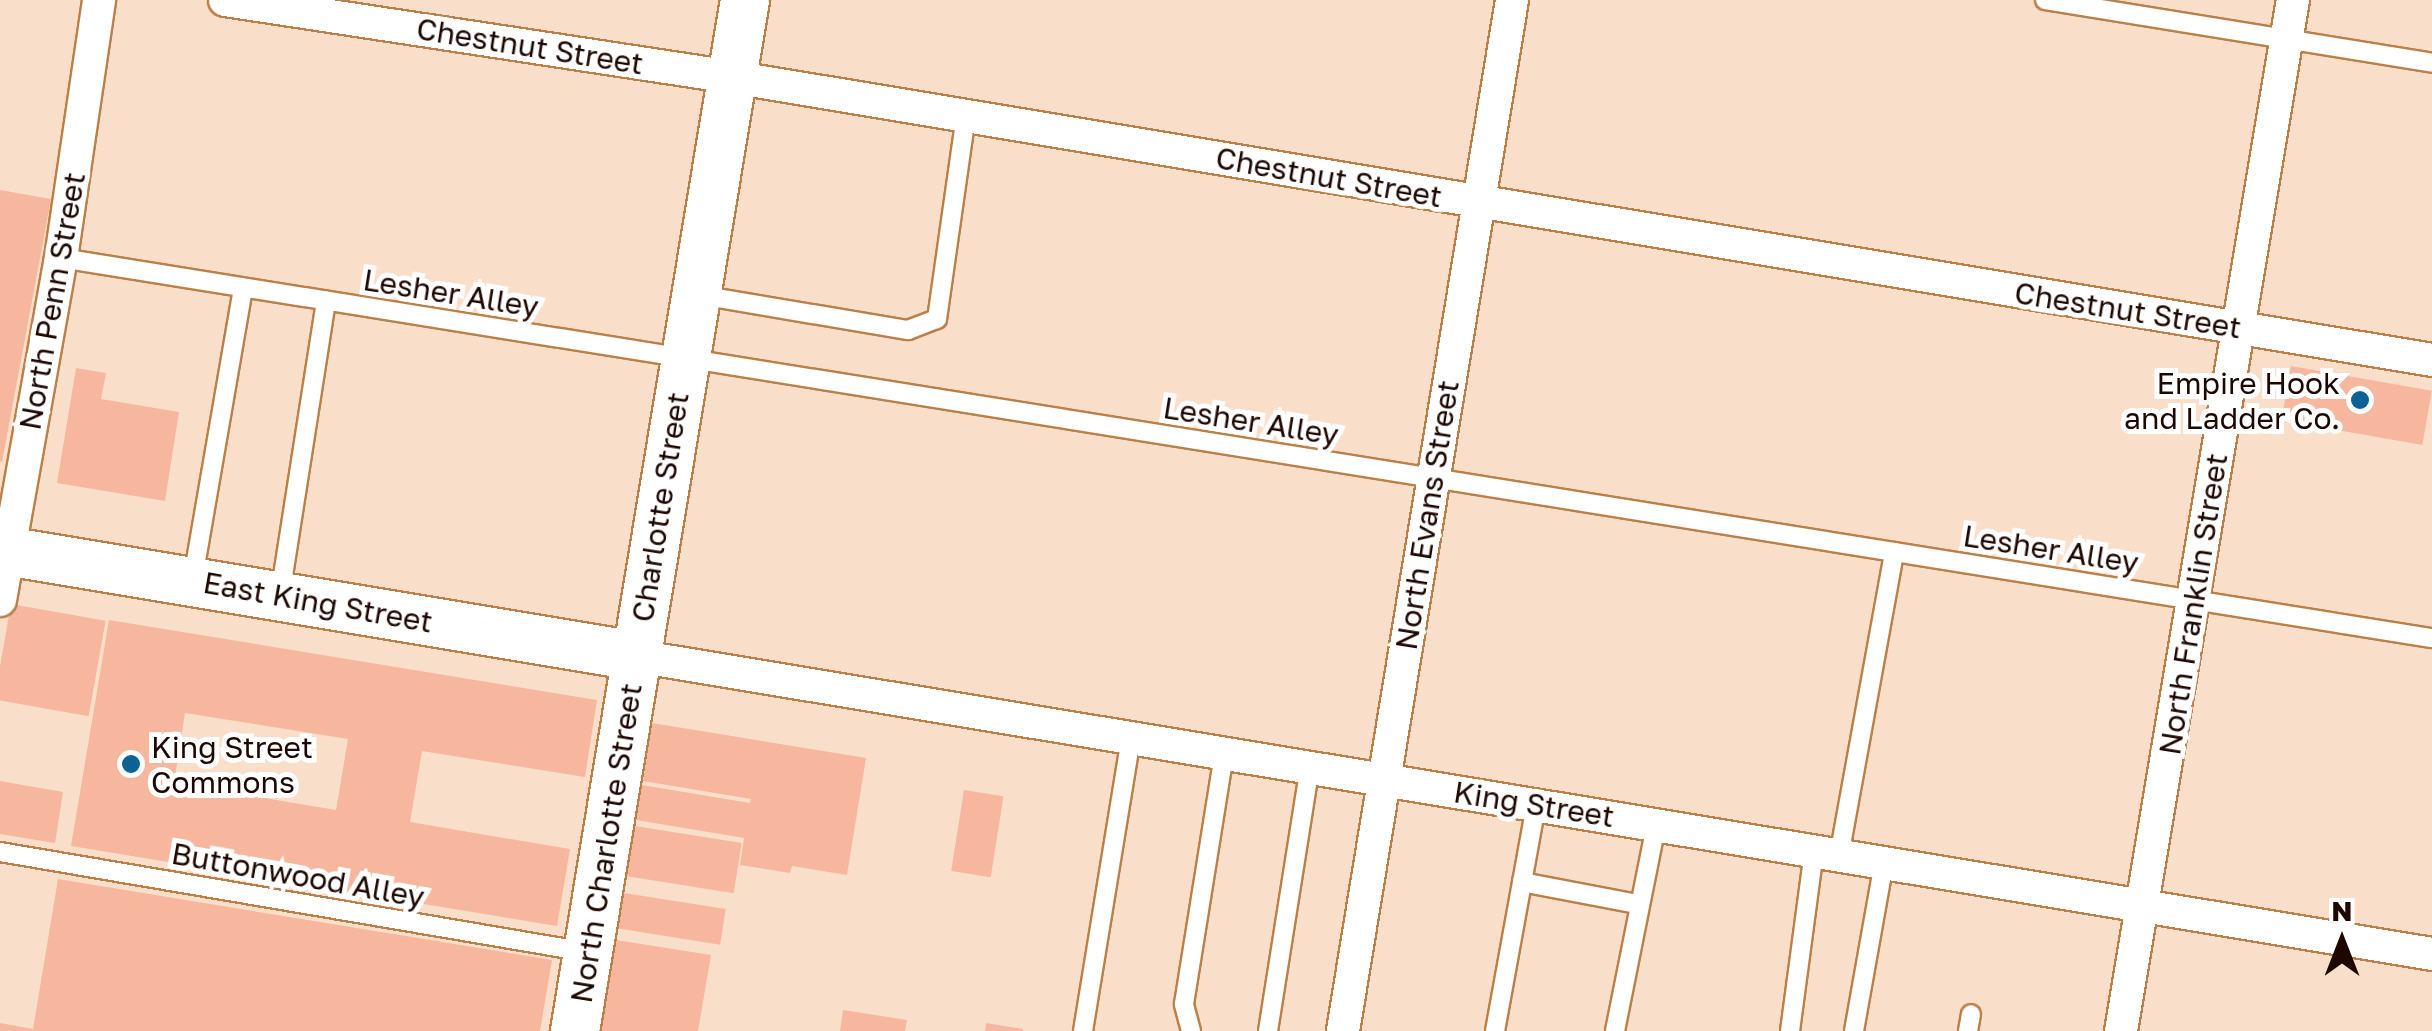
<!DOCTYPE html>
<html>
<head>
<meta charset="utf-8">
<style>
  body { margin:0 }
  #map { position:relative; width:2432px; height:1031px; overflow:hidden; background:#f9dfc9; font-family:"Golos Text",sans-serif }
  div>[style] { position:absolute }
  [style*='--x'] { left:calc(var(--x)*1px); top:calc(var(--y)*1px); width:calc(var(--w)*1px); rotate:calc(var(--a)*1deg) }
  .building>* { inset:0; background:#f6b79e; transform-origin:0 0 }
  .roads { filter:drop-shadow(2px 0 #bb8049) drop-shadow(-2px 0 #bb8049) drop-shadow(0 2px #bb8049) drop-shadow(0 -2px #bb8049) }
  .service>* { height:18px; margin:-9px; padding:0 9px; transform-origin:9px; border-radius:9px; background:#fff }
  .minor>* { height:32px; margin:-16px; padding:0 16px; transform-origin:16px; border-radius:16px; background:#fff }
  .secondary>* { height:48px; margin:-24px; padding:0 24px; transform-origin:24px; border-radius:24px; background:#fff }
  .dots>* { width:28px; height:28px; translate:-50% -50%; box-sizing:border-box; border:5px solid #fff; border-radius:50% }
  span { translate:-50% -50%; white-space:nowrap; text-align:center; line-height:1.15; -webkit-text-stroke:10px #fff; paint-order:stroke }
  .street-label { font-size:30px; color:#1d0700 }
  .poi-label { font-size:30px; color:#1d0700 }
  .right { translate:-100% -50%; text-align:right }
  .left { translate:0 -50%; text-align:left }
  .north { position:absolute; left:2292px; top:891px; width:100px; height:100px; -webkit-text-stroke:8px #fff; paint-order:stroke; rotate:0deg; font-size:28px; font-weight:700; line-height:40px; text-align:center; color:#1d0700 }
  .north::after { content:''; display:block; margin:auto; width:35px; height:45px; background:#1d0700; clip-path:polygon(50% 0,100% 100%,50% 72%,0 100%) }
</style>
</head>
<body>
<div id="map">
  <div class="building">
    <i style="clip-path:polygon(0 190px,51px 199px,2px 462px,0 461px)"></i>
    <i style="left:2291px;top:366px;width:143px;height:55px;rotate:10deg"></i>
    <i style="clip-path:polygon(76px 368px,106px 373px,101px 399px,179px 412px,165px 501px,57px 483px)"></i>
    <i style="left:11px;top:604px;width:96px;height:97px;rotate:10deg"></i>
    <i style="clip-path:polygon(evenodd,109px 620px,597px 700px,585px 777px,422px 751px,410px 822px,570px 849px,557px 926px,71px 846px,109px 620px,185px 713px,348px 739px,336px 810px,174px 783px,185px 713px)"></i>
    <i style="clip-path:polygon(652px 723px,866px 758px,847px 875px,792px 866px,790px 873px,740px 865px,744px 838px,636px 820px,642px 785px,750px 803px,751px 799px,643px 781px)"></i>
    <i style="clip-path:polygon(0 781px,63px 792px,55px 843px,0 834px)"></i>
    <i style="left:964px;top:790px;width:40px;height:82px;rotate:9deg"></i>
    <i style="left:635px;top:826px;width:108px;height:51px;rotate:9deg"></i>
    <i style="clip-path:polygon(58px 879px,552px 960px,540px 1031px,0 1031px,0 1023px,33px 1029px)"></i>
    <i style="left:624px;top:893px;width:103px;height:36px;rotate:9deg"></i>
    <i style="clip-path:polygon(616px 940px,711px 955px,698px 1031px,601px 1031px)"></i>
    <i style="clip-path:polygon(843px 1010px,907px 1020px,905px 1031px,840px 1031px)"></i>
    <i style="clip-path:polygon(986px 1023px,1023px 1029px,1023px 1031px,985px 1031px)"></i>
  </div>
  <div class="roads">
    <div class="service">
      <i style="--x:2045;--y:0;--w:392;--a:9.2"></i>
      <i style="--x:61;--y:258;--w:2401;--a:9.11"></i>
      <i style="--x:700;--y:295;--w:211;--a:9.6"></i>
      <i style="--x:908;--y:330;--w:31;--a:-21"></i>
      <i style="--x:937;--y:319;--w:205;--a:-81.9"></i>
      <i style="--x:193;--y:578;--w:294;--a:-80.2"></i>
      <i style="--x:280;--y:595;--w:298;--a:-81.1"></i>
      <i style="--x:0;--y:852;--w:594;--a:9.68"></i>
      <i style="--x:1839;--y:856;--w:309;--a:-79.7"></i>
      <i style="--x:1522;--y:882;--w:117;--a:10.8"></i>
      <i style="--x:1083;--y:1031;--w:297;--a:-80.7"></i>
      <i style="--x:1191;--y:1031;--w:28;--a:-105"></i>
      <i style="--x:1184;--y:1004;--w:254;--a:-80.9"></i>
      <i style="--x:1268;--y:1031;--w:267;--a:-81"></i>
      <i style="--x:1495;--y:1031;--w:230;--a:-79.7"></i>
      <i style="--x:1615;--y:1031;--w:210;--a:-78.7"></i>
      <i style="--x:1790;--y:1031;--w:182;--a:-82.4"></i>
      <i style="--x:1854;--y:1031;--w:171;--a:-79.9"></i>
      <i style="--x:1968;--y:1031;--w:17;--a:-80"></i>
    </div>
    <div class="minor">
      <i style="--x:225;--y:0;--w:513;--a:8.64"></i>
      <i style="--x:732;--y:77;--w:1723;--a:9.45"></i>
      <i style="--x:0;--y:600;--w:347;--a:-79.9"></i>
      <i style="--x:61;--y:258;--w:261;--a:-81.6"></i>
      <i style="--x:636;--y:656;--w:1821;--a:9.42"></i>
      <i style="--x:1343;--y:1031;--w:1045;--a:-80.69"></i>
      <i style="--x:2121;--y:1031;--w:1045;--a:-80.53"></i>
    </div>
    <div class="secondary">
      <i style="--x:0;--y:550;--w:645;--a:9.46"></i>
      <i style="--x:575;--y:1031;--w:1045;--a:-80.64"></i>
    </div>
  </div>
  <div class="dots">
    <i style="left:2360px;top:400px;background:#0d6193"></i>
    <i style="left:131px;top:764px;background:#0d6193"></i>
  </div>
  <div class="street-label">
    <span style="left:530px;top:46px;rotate:9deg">Chestnut Street</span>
    <span style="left:1329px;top:177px;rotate:10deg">Chestnut Street</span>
    <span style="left:451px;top:293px;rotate:9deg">Lesher Alley</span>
    <span style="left:52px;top:301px;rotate:-80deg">North Penn Street</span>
    <span style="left:2128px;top:310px;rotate:9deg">Chestnut Street</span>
    <span style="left:1251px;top:421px;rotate:9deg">Lesher Alley</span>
    <span style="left:660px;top:507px;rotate:-81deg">Charlotte Street</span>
    <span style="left:1427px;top:515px;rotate:-81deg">North Evans Street</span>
    <span style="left:2051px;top:549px;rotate:9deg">Lesher Alley</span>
    <span style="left:318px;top:602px;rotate:10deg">East King Street</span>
    <span style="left:2193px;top:604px;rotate:-81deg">North Franklin Street</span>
    <span style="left:1534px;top:804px;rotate:9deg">King Street</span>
    <span style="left:606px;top:843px;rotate:-81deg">North Charlotte Street</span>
    <span style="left:298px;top:875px;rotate:10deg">Buttonwood Alley</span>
  </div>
  <div class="poi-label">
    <span class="right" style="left:2340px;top:400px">Empire Hook<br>and Ladder Co.</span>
    <span class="left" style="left:151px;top:764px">King Street<br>Commons</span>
  </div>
  <div class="north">N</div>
</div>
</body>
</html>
